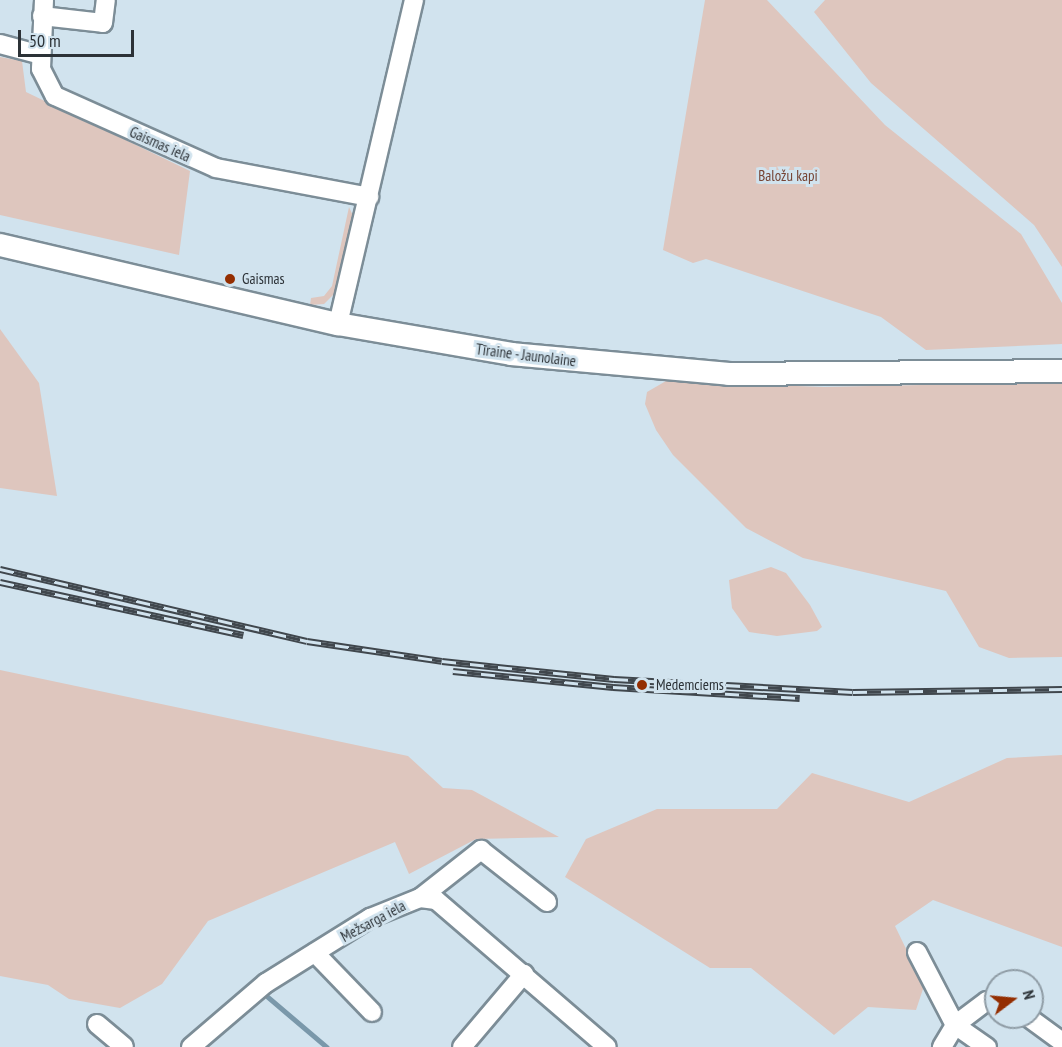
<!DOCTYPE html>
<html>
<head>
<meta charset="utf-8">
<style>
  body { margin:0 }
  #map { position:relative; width:1062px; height:1047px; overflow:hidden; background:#d1e3ee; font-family:"PT Sans Narrow",sans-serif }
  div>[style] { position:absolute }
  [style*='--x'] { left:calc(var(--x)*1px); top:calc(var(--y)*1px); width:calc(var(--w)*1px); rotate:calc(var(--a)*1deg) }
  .green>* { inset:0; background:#dec6be }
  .stream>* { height:4.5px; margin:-2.25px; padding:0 2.25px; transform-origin:2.25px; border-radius:2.25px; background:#7a98aa }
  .roads { filter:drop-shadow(2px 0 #7c8d97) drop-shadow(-2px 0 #7c8d97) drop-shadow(0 2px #7c8d97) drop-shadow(0 -2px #7c8d97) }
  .minor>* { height:18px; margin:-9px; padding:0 9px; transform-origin:9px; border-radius:9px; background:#fff }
  .major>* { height:22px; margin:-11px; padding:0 11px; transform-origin:11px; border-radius:11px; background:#fff }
  .rail>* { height:7px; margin-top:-3.5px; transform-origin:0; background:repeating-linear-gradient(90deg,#d1e3ee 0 14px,#40474d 0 28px); box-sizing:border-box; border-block:2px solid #40474d }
  .dots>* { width:16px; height:16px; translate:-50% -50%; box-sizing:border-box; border:3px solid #d1e3ee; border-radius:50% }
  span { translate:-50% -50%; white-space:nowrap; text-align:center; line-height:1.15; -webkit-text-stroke:6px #d1e3ee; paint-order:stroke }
  .street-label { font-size:15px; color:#2c3237 }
  .park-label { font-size:15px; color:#764434 }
  .poi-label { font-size:15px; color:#2c3237 }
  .left { translate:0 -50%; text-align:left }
  .north { position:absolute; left:984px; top:969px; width:60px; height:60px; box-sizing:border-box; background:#d1e3ee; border:2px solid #8f9ca5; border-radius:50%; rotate:74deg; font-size:16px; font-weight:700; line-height:24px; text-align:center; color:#2c3237 }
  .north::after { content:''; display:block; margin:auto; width:21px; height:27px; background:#942e01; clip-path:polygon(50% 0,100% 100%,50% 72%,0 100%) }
  .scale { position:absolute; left:18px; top:30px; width:116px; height:27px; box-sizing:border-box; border:3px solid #2c3237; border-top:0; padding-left:8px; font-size:18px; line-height:21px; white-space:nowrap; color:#2c3237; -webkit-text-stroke:4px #d1e3ee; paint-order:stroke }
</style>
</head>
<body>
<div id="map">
  <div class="green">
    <i style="clip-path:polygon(705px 0,767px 0,885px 125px,1021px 234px,1062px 303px,1062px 344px,926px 350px,881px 317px,706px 259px,693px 263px,663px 250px)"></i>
    <i style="clip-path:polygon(825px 0,1062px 0,1062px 267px,1034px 225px,871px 83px,814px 12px)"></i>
    <i style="clip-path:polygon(0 57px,22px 61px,26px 92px,190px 171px,179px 255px,0 215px)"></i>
    <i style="clip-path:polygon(349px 207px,353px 216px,336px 292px,324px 304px,310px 305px,311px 298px,324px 296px,332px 286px)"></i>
    <i style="clip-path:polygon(0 329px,39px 383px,57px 496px,0 488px)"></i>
    <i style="clip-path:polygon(666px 381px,824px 387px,1062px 382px,1062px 657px,1009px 658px,979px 647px,946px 591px,803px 558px,746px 528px,673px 455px,656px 430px,645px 404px,647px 392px)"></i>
    <i style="clip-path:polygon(771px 567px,786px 573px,810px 605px,822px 627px,817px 631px,777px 636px,749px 632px,732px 608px,729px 580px)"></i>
    <i style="clip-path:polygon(0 670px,408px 756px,443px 788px,472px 790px,559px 837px,476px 839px,409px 874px,395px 842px,208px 921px,162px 984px,120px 1008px,69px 999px,48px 985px,0 976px)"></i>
    <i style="clip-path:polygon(1062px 755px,1062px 947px,933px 900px,895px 926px,924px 986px,916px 1010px,868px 1007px,834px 1035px,751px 968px,710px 968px,565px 877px,586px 839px,657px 809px,777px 809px,812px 773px,909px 802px,1007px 758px)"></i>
  </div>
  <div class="stream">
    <i style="--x:268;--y:997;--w:77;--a:40.3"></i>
  </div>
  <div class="roads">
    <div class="minor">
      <i style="--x:44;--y:0;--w:69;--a:92.5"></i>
      <i style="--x:41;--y:69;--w:30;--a:63"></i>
      <i style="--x:55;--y:96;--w:176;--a:24.1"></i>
      <i style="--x:216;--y:168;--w:156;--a:10.7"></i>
      <i style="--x:42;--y:16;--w:61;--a:6.5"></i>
      <i style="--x:103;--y:23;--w:23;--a:-83"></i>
      <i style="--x:0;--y:44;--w:42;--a:15"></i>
      <i style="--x:338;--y:324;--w:333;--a:-76.8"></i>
      <i style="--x:420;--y:898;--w:78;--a:-38.2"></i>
      <i style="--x:481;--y:850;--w:84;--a:38.2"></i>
      <i style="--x:917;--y:952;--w:82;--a:62.5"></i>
      <i style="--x:955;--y:1025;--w:39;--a:35"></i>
      <i style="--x:315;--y:953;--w:82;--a:46"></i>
      <i style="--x:1028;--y:1017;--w:42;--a:36.3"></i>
      <i style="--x:97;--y:1024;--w:35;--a:40"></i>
      <i style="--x:191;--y:1047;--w:99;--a:-40.5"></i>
      <i style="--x:266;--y:983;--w:123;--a:-32"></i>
      <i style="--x:370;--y:918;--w:54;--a:-21.8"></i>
      <i style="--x:420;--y:898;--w:16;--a:7"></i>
      <i style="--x:436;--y:900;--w:225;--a:40.7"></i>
      <i style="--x:462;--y:1047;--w:96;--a:-49.7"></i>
      <i style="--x:942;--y:1047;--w:26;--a:-59"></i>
      <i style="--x:955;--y:1025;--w:40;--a:-37"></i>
      <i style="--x:987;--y:1001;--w:9;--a:0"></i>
    </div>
    <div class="major">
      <i style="--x:0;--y:245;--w:347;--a:13.2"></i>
      <i style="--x:338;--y:324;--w:176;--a:9.8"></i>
      <i style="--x:511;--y:354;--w:219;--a:5.2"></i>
      <i style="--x:729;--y:374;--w:333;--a:-0.5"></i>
    </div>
  </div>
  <div class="rail">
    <i style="--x:0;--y:569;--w:315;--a:13.2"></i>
    <i style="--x:307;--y:641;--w:136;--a:8.4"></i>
    <i style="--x:442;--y:661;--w:173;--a:6"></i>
    <i style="--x:614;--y:679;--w:239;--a:3.1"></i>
    <i style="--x:853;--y:692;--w:209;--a:-0.8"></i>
    <i style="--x:0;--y:582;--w:249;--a:12.3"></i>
    <i style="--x:453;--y:671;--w:161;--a:5.7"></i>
    <i style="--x:613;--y:687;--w:187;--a:3.4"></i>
  </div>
  <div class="dots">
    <i style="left:230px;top:279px;background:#942e01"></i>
    <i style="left:642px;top:685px;background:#942e01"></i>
  </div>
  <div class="street-label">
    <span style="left:160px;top:144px;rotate:24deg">Gaismas iela</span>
    <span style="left:526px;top:355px;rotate:7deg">Tīraine - Jaunolaine</span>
    <span style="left:373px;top:921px;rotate:-28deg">Mežsarga iela</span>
  </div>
  <div class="park-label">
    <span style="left:788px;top:176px">Baložu kapi</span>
  </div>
  <div class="poi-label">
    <span class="left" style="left:242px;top:279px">Gaismas</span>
    <span class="left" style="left:656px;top:685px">Medemciems</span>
  </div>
  <div class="north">N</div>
  <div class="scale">50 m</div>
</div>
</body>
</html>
